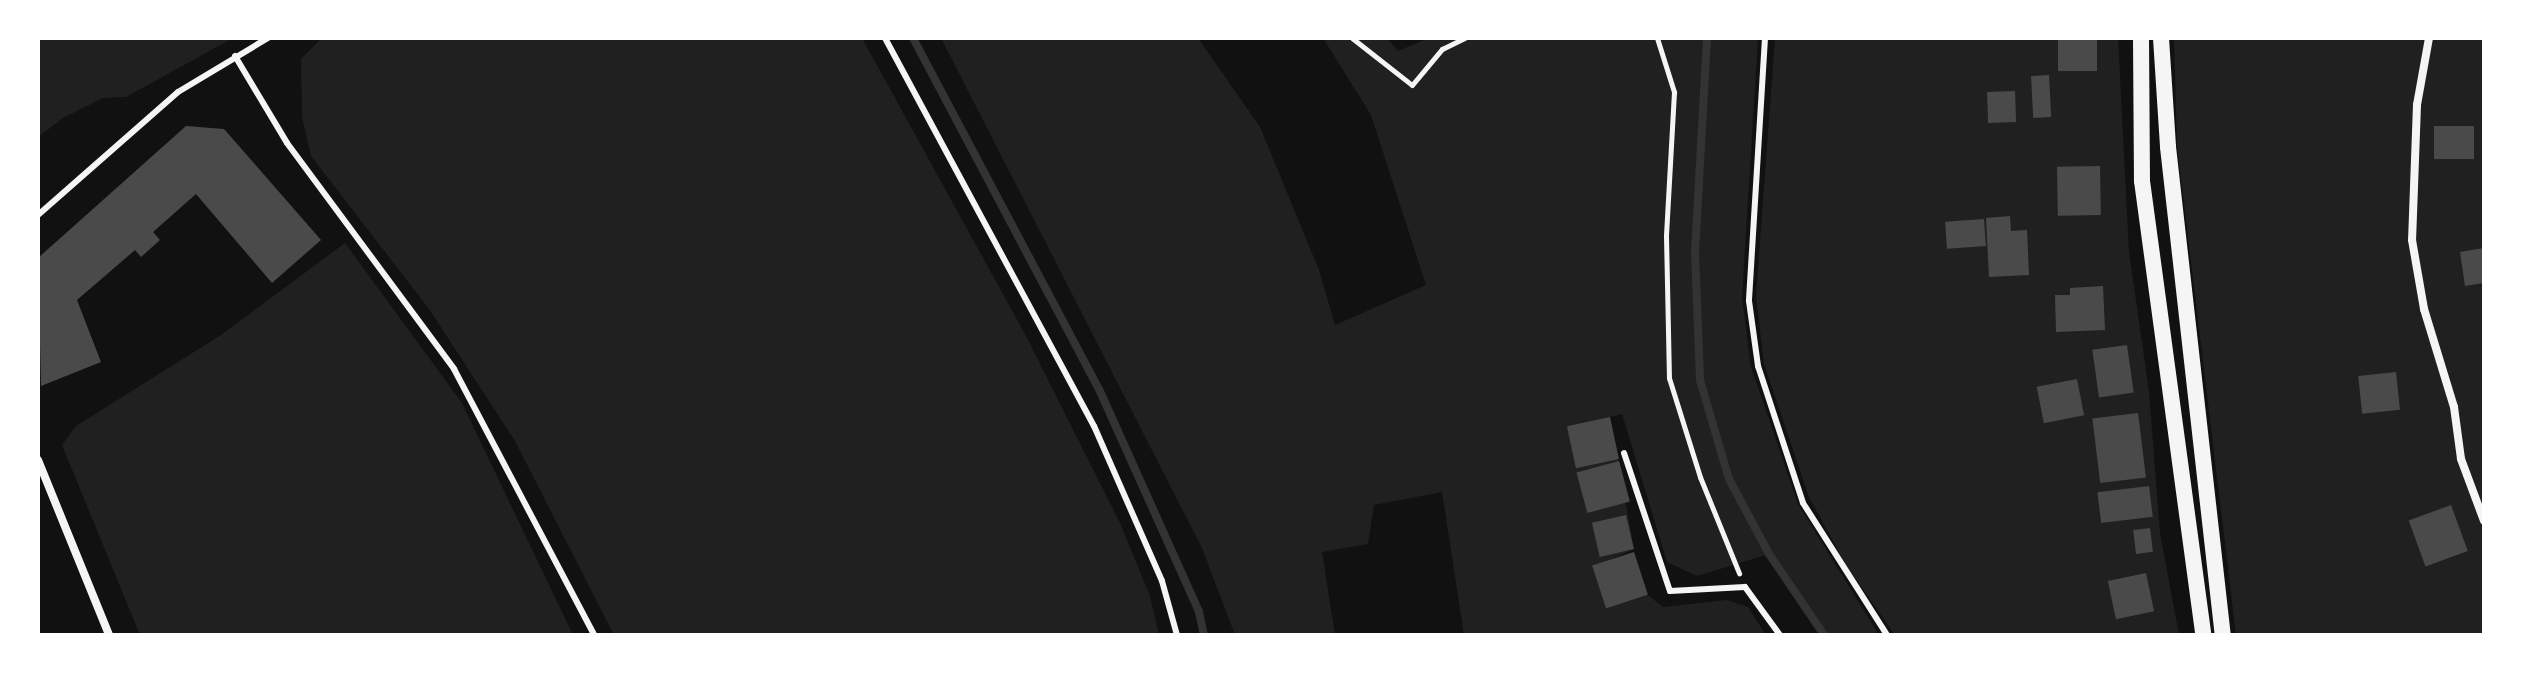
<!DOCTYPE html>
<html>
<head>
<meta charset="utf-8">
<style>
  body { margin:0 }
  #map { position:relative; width:2522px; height:673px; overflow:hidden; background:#111; font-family:Helvetica,sans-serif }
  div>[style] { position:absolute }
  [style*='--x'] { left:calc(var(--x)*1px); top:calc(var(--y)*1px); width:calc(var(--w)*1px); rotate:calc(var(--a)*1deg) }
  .green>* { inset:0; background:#202020 }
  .stream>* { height:8px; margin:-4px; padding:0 4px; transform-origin:4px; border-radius:4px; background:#333 }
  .building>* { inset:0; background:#4a4a4a; transform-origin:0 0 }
  .path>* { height:5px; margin:-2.5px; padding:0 2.5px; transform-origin:2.5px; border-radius:2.5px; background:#f5f5f5 }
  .service>* { height:6px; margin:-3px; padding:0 3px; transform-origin:3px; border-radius:3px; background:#f5f5f5 }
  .minor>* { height:8px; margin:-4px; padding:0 4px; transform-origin:4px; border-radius:4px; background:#f5f5f5 }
  .secondary>* { height:16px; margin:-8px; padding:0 8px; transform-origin:8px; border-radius:8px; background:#f5f5f5 }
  span { translate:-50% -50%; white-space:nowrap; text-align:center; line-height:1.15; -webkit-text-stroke:6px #fff; paint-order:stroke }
  .frame { position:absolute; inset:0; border:40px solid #fff; pointer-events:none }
</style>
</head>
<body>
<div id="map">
  <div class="green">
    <i style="clip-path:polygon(38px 38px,233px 38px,126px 97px,103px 98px,63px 118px,38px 137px)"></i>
    <i style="clip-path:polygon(322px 38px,862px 38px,1026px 336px,1120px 523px,1150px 596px,1159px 635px,614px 635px,515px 441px,429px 309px,311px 156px,302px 117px,301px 59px)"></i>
    <i style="clip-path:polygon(941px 38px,1198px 38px,1260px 127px,1319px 270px,1335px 325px,1426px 285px,1371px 115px,1323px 38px,1387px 38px,1398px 51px,1429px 38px,1707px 38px,1703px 111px,1708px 38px,1758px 38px,1742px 297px,1751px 367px,1798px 504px,1879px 635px,1824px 635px,1769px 554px,1697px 576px,1667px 562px,1622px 414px,1610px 417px,1634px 549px,1593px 567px,1608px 608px,1648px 595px,1663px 607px,1727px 600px,1748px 607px,1766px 635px,1464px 635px,1442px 492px,1374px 505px,1368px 544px,1322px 552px,1335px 635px,1235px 635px,1202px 548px)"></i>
    <i style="clip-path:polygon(1775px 38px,2118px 38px,2129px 252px,2149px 391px,2160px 533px,2179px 635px,1895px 635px,1846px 565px,1809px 497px,1764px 364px,1756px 296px)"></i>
    <i style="clip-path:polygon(2174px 38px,2484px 38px,2484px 635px,2236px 635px,2177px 145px)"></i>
    <i style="clip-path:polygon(345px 243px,462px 403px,573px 635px,140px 635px,62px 445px,76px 426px,221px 335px)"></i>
  </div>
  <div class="stream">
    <i style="--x:913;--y:38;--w:397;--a:62.1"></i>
    <i style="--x:1099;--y:389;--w:244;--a:65.8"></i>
    <i style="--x:1199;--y:612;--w:24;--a:78"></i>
    <i style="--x:1707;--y:38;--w:215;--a:93.2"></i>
    <i style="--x:1695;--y:253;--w:127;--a:87.7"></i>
    <i style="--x:1700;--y:380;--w:103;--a:73.7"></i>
    <i style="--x:1729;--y:479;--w:85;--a:61.9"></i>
    <i style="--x:1769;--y:554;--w:98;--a:55.8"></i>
  </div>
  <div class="building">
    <i style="left:2058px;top:38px;width:39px;height:33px"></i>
    <i style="left:2049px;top:75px;width:42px;height:18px;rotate:87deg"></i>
    <i style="left:2015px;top:91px;width:31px;height:28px;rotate:88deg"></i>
    <i style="clip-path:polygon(186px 126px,224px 129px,321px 240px,272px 283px,196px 194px,153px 232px,160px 240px,141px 257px,135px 250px,77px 300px,101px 362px,41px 386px,38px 258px)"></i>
    <i style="left:2434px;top:126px;width:40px;height:33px"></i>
    <i style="left:2100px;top:166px;width:49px;height:43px;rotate:89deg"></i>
    <i style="clip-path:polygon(2010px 216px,2011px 231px,2027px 230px,2029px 275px,1989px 277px,1986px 218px)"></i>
    <i style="left:1984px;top:219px;width:27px;height:39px;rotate:86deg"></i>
    <i style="clip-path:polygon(2484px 248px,2484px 283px,2465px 286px,2460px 252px)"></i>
    <i style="clip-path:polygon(2103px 286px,2105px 330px,2056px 332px,2055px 295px,2070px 295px,2070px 288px)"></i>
    <i style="left:2127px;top:345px;width:48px;height:35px;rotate:82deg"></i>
    <i style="left:2396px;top:372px;width:38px;height:38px;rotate:84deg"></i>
    <i style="left:2077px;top:379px;width:37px;height:41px;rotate:79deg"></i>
    <i style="left:2138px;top:413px;width:65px;height:46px;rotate:83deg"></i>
    <i style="left:1610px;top:417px;width:43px;height:44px;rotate:78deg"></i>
    <i style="left:1619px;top:461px;width:42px;height:44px;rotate:75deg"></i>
    <i style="left:2149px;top:486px;width:31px;height:52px;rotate:83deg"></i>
    <i style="left:2451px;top:505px;width:49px;height:45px;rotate:70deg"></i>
    <i style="left:1626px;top:515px;width:35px;height:35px;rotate:77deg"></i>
    <i style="left:2150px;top:528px;width:24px;height:17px;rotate:83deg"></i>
    <i style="left:1634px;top:552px;width:45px;height:44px;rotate:72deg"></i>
    <i style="left:2146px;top:573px;width:39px;height:39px;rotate:78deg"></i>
  </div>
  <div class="path">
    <i style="--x:1352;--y:38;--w:76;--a:38.1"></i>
    <i style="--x:1412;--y:85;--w:47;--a:-50.2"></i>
    <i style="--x:1442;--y:49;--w:25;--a:-26"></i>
    <i style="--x:1657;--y:38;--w:57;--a:72.5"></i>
    <i style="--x:1674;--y:92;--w:144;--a:93.2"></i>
    <i style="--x:1666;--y:236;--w:142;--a:88.8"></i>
    <i style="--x:1669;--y:378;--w:104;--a:72.6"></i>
    <i style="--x:1700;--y:477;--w:104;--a:67.9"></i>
  </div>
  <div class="service">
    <i style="--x:885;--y:38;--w:441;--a:61.7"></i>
    <i style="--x:1094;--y:426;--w:169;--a:66.3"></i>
    <i style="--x:1162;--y:581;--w:56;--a:74.5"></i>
    <i style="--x:1765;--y:38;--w:263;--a:93.5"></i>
    <i style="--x:1749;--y:301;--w:66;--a:82.1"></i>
    <i style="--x:1758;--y:366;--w:144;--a:71.8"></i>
    <i style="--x:1803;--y:503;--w:156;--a:57.5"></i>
    <i style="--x:235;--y:56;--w:101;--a:59.1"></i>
    <i style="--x:287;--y:143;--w:281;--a:53.5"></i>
    <i style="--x:454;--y:369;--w:301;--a:62.2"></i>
    <i style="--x:38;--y:215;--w:186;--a:-41.3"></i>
    <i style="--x:178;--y:92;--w:105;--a:-31"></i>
    <i style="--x:1624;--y:453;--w:145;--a:71.6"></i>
    <i style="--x:1670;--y:591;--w:75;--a:-3.1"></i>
    <i style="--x:1745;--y:587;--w:59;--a:53.9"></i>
  </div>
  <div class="minor">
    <i style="--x:2429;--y:38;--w:68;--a:100.2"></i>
    <i style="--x:2417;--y:105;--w:135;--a:92.1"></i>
    <i style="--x:2412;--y:240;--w:70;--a:80.1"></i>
    <i style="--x:2424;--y:309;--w:102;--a:73"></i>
    <i style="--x:2454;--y:407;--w:52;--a:82.3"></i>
    <i style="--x:2461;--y:459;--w:66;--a:69.6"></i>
    <i style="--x:38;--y:460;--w:189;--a:67.9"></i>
  </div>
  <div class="secondary">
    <i style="--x:2141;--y:38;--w:143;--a:89.6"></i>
    <i style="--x:2142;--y:181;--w:458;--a:82.3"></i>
    <i style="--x:2161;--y:38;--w:109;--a:86.3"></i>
    <i style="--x:2168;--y:147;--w:491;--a:83.6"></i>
  </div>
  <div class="frame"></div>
</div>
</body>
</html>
